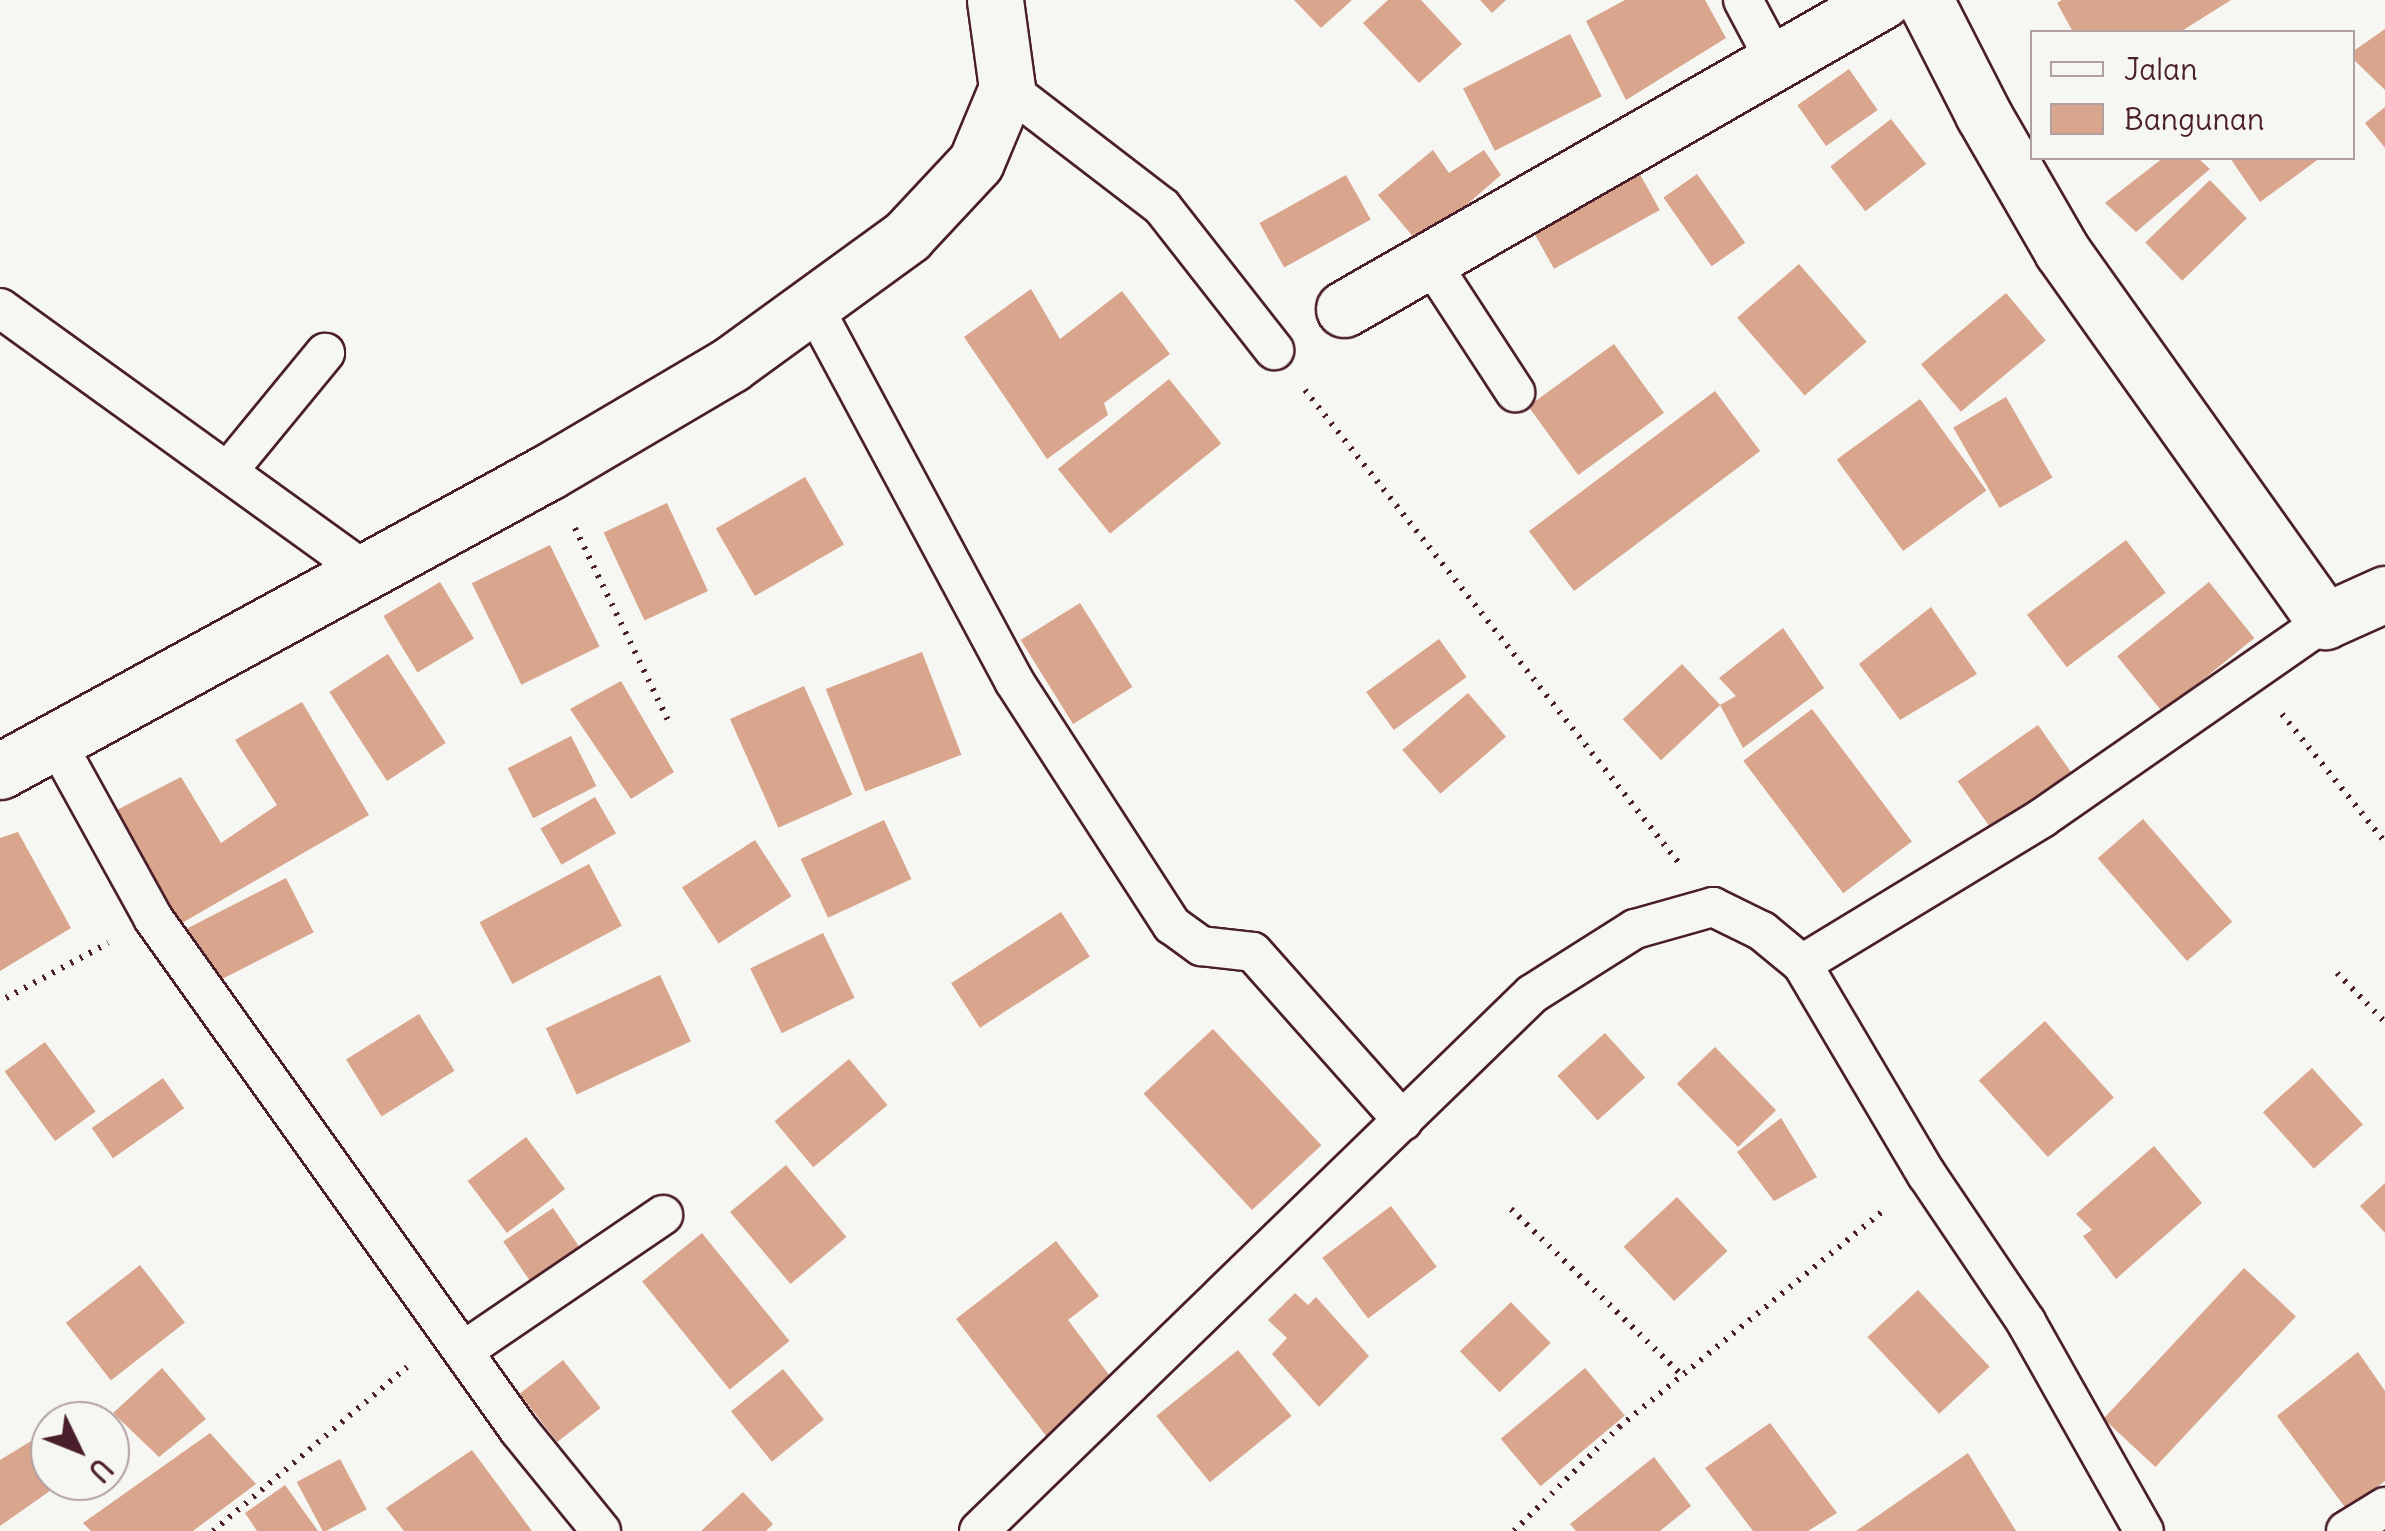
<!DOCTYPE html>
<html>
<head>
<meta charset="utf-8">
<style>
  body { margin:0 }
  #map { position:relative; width:2385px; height:1531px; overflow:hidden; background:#f6f6f2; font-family:Delius,sans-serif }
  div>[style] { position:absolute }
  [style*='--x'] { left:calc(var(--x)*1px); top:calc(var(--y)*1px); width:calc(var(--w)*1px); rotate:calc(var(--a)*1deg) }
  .building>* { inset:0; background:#d9a68d; transform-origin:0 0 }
  .path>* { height:6px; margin-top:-3px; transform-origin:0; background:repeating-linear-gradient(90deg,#4a1f2b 0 2.5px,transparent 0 10.5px) }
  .roads { filter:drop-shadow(2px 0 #4a1f2b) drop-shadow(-2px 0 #4a1f2b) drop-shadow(0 2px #4a1f2b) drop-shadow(0 -2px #4a1f2b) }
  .service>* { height:38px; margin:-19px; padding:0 19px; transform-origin:19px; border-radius:19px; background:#f6f6f2 }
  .minor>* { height:55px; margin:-27.5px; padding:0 27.5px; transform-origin:27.5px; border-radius:27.5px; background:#f6f6f2 }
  span { translate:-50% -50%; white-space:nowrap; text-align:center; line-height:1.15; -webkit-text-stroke:8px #f6f6f2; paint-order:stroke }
  .legend { position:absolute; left:2030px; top:30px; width:325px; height:130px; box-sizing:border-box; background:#f6f6f2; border:2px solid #b1a0a2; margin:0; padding:12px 18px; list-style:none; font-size:30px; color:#4a1f2b }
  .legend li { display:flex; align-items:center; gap:20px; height:50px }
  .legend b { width:50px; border:2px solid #b1a0a2 }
  .north { position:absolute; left:30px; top:1401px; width:100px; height:100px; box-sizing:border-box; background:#f6f6f2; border:2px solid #b1a0a2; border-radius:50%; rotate:133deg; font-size:28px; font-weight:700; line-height:40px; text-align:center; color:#4a1f2b }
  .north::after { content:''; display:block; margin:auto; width:35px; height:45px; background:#4a1f2b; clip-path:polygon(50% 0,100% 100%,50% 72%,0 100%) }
</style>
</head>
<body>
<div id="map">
  <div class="building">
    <i style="clip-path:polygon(1294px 0,1352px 0,1321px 28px)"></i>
    <i style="clip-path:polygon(1388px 0,1421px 0,1462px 44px,1419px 83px,1363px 23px)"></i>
    <i style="clip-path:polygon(1480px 0,1506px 0,1492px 13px)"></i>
    <i style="clip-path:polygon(1625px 0,1705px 0,1726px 38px,1626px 100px,1586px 21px)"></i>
    <i style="clip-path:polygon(2062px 0,2231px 0,2180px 32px,2073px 32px,2057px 3px)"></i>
    <i style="clip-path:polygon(2385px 29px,2385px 90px,2352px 58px,2352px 52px)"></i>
    <i style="left:1570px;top:34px;width:70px;height:120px;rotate:63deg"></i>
    <i style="left:1849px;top:69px;width:50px;height:63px;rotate:55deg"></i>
    <i style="clip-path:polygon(2385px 107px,2385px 148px,2365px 123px)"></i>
    <i style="left:1891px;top:119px;width:57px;height:77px;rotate:52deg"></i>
    <i style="clip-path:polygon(1433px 150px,1449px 173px,1484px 150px,1501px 175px,1420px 245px,1378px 195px)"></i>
    <i style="clip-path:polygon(2163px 158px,2198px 158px,2210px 169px,2136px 232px,2105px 203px)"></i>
    <i style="clip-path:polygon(2230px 158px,2320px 158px,2260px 202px)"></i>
    <i style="left:1637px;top:169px;width:47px;height:121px;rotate:61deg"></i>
    <i style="left:1697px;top:174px;width:84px;height:41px;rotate:55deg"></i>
    <i style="left:1346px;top:175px;width:51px;height:99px;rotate:61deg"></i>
    <i style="left:2210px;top:180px;width:53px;height:90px;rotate:46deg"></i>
    <i style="left:1799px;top:264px;width:103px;height:82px;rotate:49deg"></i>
    <i style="clip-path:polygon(1031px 289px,1060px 339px,1122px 291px,1170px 354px,1104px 403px,1108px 415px,1047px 459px,964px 337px)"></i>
    <i style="left:2006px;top:293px;width:62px;height:111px;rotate:50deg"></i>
    <i style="left:1614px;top:344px;width:85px;height:106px;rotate:54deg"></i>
    <i style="left:1169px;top:379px;width:83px;height:143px;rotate:51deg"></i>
    <i style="left:1715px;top:391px;width:75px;height:233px;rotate:53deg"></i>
    <i style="left:2006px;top:397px;width:93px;height:61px;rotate:60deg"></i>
    <i style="left:1920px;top:399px;width:113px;height:103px;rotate:54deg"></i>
    <i style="left:805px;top:477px;width:78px;height:103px;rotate:60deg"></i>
    <i style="left:667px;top:503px;width:97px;height:70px;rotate:65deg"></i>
    <i style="left:2126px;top:540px;width:66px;height:124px;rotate:53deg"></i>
    <i style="left:550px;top:545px;width:113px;height:87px;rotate:64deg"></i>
    <i style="left:440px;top:582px;width:66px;height:66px;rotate:59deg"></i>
    <i style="left:2209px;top:582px;width:72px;height:118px;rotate:51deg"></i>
    <i style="left:1080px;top:603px;width:99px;height:70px;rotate:58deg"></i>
    <i style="clip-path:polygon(1931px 607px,1977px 674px,1900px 720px,1859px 664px)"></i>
    <i style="clip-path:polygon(1783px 628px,1824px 688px,1743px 748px,1720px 705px,1736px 696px,1719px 678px)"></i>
    <i style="left:1439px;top:639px;width:47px;height:90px;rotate:54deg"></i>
    <i style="left:922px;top:652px;width:110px;height:103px;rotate:69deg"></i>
    <i style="left:388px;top:654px;width:106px;height:70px;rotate:57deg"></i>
    <i style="left:1682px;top:664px;width:56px;height:81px;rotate:47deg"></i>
    <i style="clip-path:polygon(621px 681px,674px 772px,631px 799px,570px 709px)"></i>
    <i style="left:804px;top:686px;width:119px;height:81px;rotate:66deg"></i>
    <i style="left:1468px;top:693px;width:58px;height:87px;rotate:49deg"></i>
    <i style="clip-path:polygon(302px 702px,369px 815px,175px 927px,111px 813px,181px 777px,221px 843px,277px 805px,235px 740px)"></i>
    <i style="left:1812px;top:709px;width:166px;height:86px;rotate:53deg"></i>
    <i style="left:2038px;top:725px;width:70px;height:98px;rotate:55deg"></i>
    <i style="left:571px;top:736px;width:56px;height:71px;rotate:63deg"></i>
    <i style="left:595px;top:797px;width:42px;height:63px;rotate:60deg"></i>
    <i style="left:2143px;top:819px;width:136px;height:60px;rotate:49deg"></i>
    <i style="left:884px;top:820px;width:65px;height:92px;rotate:65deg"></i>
    <i style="clip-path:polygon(18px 832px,71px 928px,0 971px,0 838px)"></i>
    <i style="left:755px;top:840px;width:67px;height:87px;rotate:57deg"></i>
    <i style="left:589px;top:864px;width:70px;height:124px;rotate:62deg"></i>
    <i style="left:286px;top:878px;width:61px;height:121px;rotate:63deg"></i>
    <i style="left:1061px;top:912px;width:53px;height:131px;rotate:57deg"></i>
    <i style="left:823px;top:933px;width:72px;height:81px;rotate:64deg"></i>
    <i style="left:660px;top:975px;width:73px;height:126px;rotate:65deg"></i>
    <i style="left:419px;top:1014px;width:67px;height:86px;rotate:58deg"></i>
    <i style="left:2045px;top:1021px;width:103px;height:89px;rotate:48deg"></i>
    <i style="left:1213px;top:1029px;width:159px;height:95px;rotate:47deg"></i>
    <i style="left:1605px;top:1033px;width:60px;height:64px;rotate:48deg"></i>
    <i style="left:45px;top:1042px;width:86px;height:50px;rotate:54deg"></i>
    <i style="left:1715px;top:1047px;width:88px;height:53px;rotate:46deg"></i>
    <i style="left:849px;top:1059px;width:60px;height:97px;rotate:50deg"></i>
    <i style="left:2312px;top:1068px;width:76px;height:66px;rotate:48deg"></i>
    <i style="left:163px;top:1078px;width:37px;height:87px;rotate:55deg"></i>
    <i style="clip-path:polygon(1781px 1118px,1817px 1177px,1774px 1201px,1737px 1152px)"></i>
    <i style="left:526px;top:1137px;width:65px;height:73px;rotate:53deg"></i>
    <i style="clip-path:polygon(2154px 1146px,2202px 1203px,2116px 1279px,2083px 1236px,2092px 1230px,2076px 1214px)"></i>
    <i style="left:786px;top:1165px;width:94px;height:73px;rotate:50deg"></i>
    <i style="clip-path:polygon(2385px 1183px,2385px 1233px,2360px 1206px)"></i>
    <i style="left:1677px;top:1197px;width:74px;height:73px;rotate:47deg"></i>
    <i style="left:1391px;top:1206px;width:76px;height:86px;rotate:53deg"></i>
    <i style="left:553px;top:1208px;width:48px;height:60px;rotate:56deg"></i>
    <i style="left:702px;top:1233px;width:139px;height:77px;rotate:51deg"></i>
    <i style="clip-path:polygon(1056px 1241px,1099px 1296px,1068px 1320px,1116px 1384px,1047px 1437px,956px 1319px)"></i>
    <i style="left:140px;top:1265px;width:73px;height:94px;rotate:52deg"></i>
    <i style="left:2244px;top:1268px;width:71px;height:206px;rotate:43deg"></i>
    <i style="left:1918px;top:1290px;width:105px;height:69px;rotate:47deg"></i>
    <i style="clip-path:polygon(1295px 1293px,1308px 1305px,1316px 1297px,1369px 1356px,1319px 1407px,1272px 1354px,1287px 1338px,1268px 1320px)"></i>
    <i style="left:1511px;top:1302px;width:57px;height:71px;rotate:46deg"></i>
    <i style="left:1238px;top:1350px;width:85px;height:105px;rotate:51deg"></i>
    <i style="clip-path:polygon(2358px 1352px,2385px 1391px,2385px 1481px,2347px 1510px,2277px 1416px)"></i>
    <i style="left:563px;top:1360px;width:61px;height:55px;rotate:52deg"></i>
    <i style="clip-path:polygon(162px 1368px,206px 1419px,159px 1457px,113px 1413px)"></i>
    <i style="left:1585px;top:1368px;width:62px;height:110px;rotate:50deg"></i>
    <i style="left:783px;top:1369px;width:65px;height:67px;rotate:51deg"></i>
    <i style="clip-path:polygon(1770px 1423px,1837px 1513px,1808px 1531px,1753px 1531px,1705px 1468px)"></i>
    <i style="clip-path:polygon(210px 1433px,256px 1484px,193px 1531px,91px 1531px,83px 1523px)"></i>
    <i style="clip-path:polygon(36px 1438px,50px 1459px,50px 1481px,64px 1481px,0 1526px,0 1460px)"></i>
    <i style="clip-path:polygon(472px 1450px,532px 1531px,404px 1531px,386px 1508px)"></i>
    <i style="clip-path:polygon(1968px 1453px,2016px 1531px,1856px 1531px)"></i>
    <i style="clip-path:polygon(1654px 1457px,1691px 1506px,1660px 1531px,1576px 1531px,1570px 1524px)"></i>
    <i style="left:340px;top:1459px;width:57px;height:49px;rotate:62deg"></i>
    <i style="clip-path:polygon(285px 1485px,318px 1531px,257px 1531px,245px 1513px)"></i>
    <i style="clip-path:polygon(743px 1492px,773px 1524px,766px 1531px,701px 1531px)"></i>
  </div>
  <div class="path">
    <i style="--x:1305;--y:390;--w:603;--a:51.67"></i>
    <i style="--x:575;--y:528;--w:213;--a:64.2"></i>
    <i style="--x:2282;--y:714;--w:164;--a:51.2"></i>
    <i style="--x:2337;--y:973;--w:69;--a:45.6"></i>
    <i style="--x:6;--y:998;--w:116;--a:-28.3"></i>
    <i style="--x:1511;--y:1209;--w:241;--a:44.2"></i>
    <i style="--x:213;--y:1531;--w:254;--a:-40.2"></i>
    <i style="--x:1514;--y:1531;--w:148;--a:-44.7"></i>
    <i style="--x:1619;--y:1427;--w:346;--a:-39.3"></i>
  </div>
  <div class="roads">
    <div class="service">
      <i style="--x:1743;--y:0;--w:70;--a:62"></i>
      <i style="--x:1007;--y:88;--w:195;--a:37.5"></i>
      <i style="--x:1162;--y:207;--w:182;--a:51.9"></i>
      <i style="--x:1429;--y:260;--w:158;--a:56.9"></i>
      <i style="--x:812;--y:304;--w:428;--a:61.8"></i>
      <i style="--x:1014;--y:681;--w:291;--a:57.1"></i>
      <i style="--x:1172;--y:925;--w:36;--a:36"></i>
      <i style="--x:1201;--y:946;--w:52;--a:6.6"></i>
      <i style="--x:1253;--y:952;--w:226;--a:48.4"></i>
      <i style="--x:0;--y:308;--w:453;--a:35.8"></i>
      <i style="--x:228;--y:471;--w:153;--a:-50.6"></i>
      <i style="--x:56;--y:742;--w:201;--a:61.1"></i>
      <i style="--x:153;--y:918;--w:629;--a:54.44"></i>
      <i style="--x:519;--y:1430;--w:130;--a:50.9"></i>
      <i style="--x:1802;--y:964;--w:281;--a:-31.3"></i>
      <i style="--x:2042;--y:818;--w:345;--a:-34.8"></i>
      <i style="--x:463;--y:1351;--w:242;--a:-34.2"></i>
      <i style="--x:979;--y:1531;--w:771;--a:-44.16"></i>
      <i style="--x:1532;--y:994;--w:122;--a:-32.3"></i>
      <i style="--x:1635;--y:929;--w:81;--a:-15.8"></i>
      <i style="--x:1713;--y:907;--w:55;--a:26.1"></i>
      <i style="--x:1762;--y:931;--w:52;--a:39.5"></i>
      <i style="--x:1802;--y:964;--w:245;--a:59.4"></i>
      <i style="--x:1927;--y:1175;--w:177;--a:56"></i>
      <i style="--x:2026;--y:1322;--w:240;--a:60.6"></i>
      <i style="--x:2346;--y:1531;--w:46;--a:-31.6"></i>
    </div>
    <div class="minor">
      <i style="--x:1925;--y:0;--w:128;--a:63"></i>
      <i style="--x:1983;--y:114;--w:158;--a:60"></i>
      <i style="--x:2062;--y:251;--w:454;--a:54.6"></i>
      <i style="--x:2325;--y:621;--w:66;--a:-24.2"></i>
      <i style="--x:1344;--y:309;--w:621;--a:-29.82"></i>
      <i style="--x:0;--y:771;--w:624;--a:-28.62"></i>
      <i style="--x:548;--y:472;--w:212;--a:-30.5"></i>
      <i style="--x:731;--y:364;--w:218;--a:-36"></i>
      <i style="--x:907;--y:236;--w:101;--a:-47"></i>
      <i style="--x:976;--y:162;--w:80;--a:-67.3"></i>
      <i style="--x:1007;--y:88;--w:89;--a:-97.8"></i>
    </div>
  </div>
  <ul class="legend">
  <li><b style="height:12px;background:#f6f6f2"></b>Jalan</li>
  <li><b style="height:28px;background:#d9a68d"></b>Bangunan</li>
  </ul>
  <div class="north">U</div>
</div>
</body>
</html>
